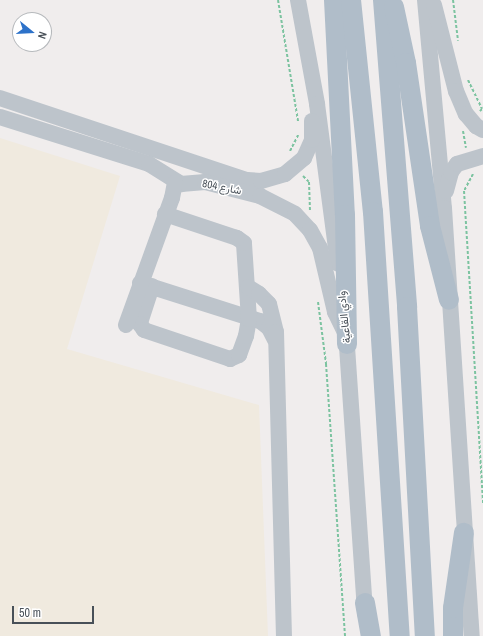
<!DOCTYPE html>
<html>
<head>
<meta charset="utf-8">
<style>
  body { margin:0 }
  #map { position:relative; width:483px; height:636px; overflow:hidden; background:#f0eded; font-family:"Archivo Narrow",Vazirmatn,sans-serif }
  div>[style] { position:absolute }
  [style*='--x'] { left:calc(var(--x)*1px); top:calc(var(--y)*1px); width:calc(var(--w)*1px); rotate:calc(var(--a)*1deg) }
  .sand>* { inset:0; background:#f0eadf }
  .path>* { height:2px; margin-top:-1px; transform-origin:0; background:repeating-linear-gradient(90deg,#7cc3a0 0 3px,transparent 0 5px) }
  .minor>* { height:16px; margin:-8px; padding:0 8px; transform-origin:8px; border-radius:8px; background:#bdc4cb }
  .major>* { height:20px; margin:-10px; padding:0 10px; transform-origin:10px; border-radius:10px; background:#b0bdc9 }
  span { translate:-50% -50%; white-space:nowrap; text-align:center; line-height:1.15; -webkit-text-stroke:3px #fff; paint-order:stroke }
  .street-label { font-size:11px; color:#485058 }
  .north { position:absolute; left:12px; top:12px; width:40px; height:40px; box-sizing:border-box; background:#fff; border:1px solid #b6b9bc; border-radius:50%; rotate:108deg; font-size:11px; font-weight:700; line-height:16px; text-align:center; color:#485058 }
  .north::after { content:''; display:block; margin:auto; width:14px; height:18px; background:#2d72c9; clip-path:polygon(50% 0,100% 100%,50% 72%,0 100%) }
  .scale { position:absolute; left:12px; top:606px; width:82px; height:18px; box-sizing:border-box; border:2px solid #485058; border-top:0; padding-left:5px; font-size:12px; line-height:14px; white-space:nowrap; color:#485058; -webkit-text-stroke:3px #fff; paint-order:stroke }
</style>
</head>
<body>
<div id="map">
  <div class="sand">
    <i style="clip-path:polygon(0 138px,120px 176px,67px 349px,259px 405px,268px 636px,0 636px)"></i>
  </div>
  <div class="path">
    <i style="--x:278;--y:0;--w:123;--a:80.6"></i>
    <i style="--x:453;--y:0;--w:41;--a:83"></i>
    <i style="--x:468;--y:80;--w:32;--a:64"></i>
    <i style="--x:482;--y:109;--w:3;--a:135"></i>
    <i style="--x:463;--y:131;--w:17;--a:80"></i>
    <i style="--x:290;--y:151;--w:18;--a:-63"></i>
    <i style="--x:473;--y:174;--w:19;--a:118"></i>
    <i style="--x:464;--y:191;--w:313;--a:86.5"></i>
    <i style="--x:303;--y:176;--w:8;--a:45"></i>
    <i style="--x:309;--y:182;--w:29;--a:88"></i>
    <i style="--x:318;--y:302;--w:63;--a:82.6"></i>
    <i style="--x:326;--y:364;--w:273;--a:86"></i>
  </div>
  <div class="minor">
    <i style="--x:298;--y:0;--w:106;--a:79.6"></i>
    <i style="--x:317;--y:104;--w:161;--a:82.5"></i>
    <i style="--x:425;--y:0;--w:209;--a:84.8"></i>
    <i style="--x:444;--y:208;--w:429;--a:86.3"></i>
    <i style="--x:434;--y:5;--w:89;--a:75.7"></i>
    <i style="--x:456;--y:91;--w:25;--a:67"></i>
    <i style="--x:466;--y:114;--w:16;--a:50"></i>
    <i style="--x:476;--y:126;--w:8;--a:30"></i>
    <i style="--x:0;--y:98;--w:260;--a:18.4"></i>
    <i style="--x:247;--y:180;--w:14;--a:4"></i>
    <i style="--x:261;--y:181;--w:25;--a:-16"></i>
    <i style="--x:285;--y:174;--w:25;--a:-40"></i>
    <i style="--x:304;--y:158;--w:20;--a:-66"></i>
    <i style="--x:312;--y:140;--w:19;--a:-90"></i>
    <i style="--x:0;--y:117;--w:156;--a:17.5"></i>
    <i style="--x:149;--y:164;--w:38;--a:32"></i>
    <i style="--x:181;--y:184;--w:24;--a:-5"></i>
    <i style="--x:205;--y:182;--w:57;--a:14.3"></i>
    <i style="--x:260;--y:196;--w:39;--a:27"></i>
    <i style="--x:295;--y:214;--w:22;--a:47"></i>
    <i style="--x:310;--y:230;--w:21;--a:61"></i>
    <i style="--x:320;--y:248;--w:66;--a:76.8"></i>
    <i style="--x:335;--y:312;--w:25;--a:64"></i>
    <i style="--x:446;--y:191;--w:20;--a:-75"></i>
    <i style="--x:451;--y:172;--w:10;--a:-53"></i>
    <i style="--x:457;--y:164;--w:27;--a:-17"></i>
    <i style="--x:140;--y:283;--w:126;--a:17.6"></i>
    <i style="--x:260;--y:321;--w:11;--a:38"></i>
    <i style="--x:269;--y:328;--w:13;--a:63"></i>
    <i style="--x:152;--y:286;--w:40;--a:108"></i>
    <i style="--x:140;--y:324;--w:7;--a:56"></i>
    <i style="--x:144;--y:330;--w:91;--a:18.6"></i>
    <i style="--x:230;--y:359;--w:10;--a:-24"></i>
    <i style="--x:239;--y:355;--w:20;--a:-70"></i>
    <i style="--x:246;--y:336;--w:17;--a:-80"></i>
    <i style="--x:249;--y:319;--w:76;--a:-93.8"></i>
    <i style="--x:244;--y:243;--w:9;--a:-144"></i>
    <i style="--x:237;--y:238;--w:76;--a:-161.6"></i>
    <i style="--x:248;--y:287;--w:13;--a:32"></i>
    <i style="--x:259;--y:294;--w:14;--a:45"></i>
    <i style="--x:269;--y:304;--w:29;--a:76"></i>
    <i style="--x:276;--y:332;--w:304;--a:88.5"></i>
    <i style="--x:126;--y:325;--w:135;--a:-70.1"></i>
    <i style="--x:172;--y:198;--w:16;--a:-79"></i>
    <i style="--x:346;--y:332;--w:283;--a:86.1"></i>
  </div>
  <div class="major">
    <i style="--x:334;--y:0;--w:215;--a:87.1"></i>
    <i style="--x:345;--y:215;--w:129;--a:89.1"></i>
    <i style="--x:351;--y:0;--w:213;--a:84.1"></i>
    <i style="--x:373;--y:212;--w:425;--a:86.4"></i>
    <i style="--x:383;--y:0;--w:308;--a:85.5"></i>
    <i style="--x:407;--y:307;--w:329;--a:86.9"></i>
    <i style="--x:394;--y:7;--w:57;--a:77.9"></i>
    <i style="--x:406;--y:63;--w:165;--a:81.6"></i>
    <i style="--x:430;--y:226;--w:76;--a:75.6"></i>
    <i style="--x:365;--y:603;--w:34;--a:80"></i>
    <i style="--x:453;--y:636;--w:28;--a:-90"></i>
    <i style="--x:453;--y:608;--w:76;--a:-81.7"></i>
  </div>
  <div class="street-label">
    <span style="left:222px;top:187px;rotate:11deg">شارع 804</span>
    <span style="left:344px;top:317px;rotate:-96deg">وادي القاعية</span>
  </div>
  <div class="north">N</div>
  <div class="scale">50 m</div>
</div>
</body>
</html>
